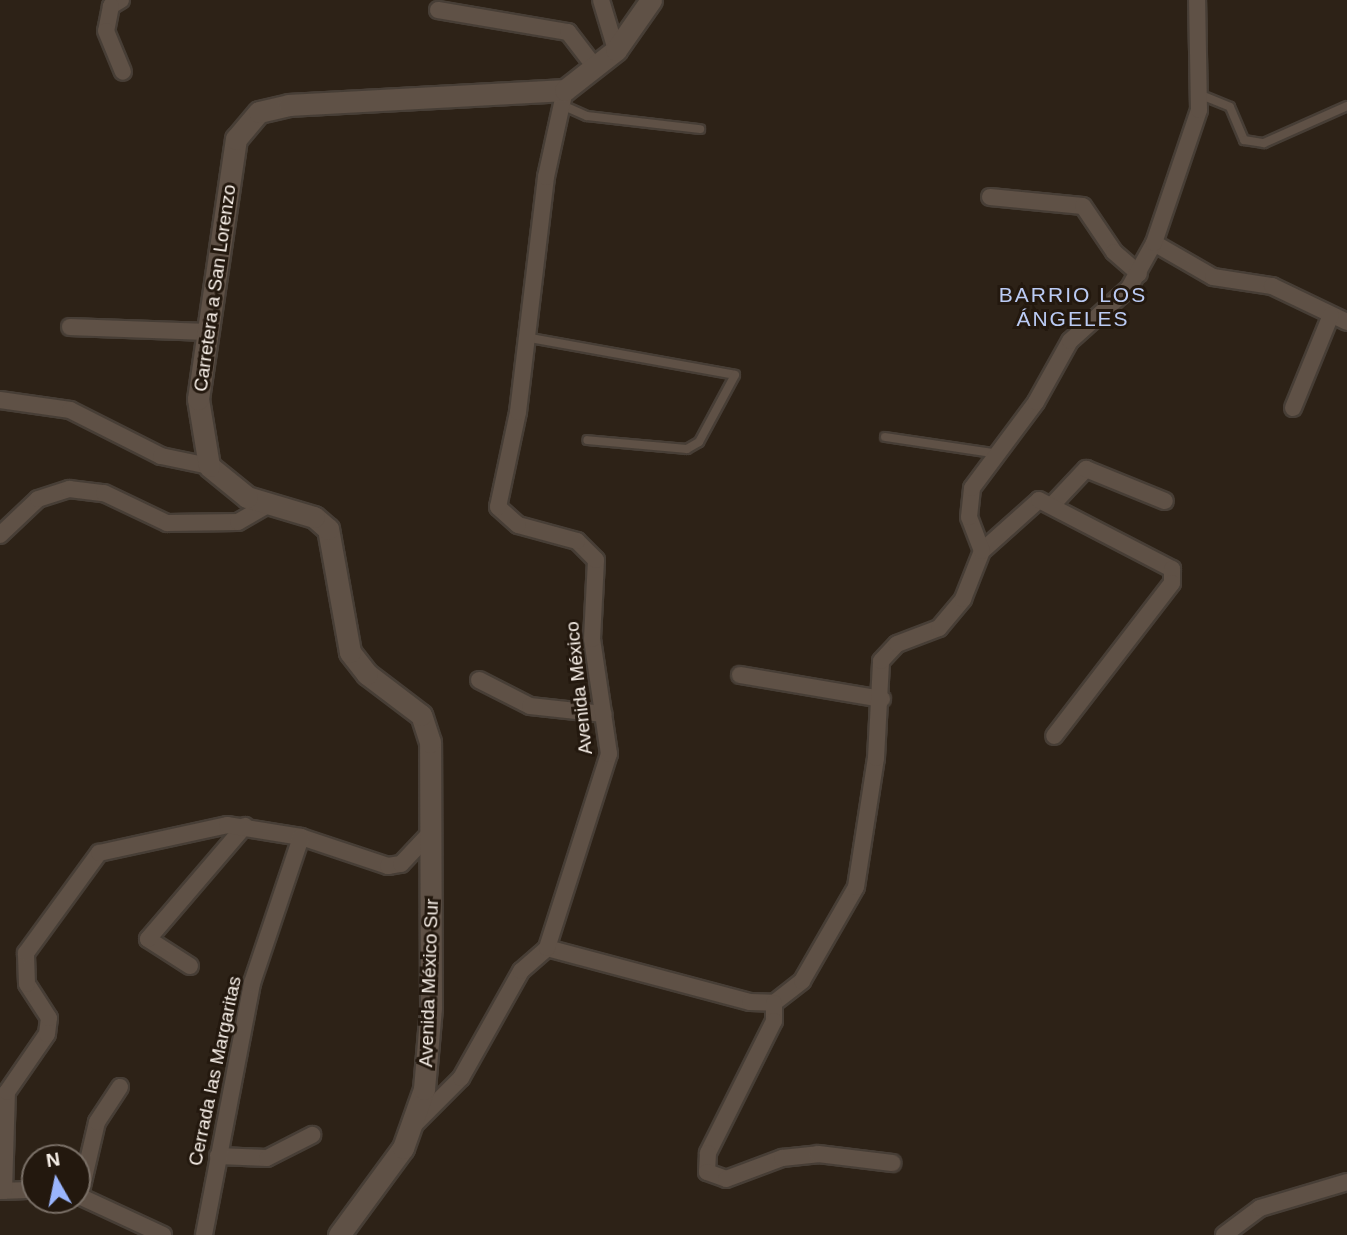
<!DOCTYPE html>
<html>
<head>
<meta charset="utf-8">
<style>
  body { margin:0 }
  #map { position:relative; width:1347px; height:1235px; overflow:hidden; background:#2d2217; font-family:Helvetica,sans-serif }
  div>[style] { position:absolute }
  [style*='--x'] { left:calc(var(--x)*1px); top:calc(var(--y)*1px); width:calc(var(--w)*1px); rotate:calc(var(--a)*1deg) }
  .roads { filter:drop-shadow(2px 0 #473e36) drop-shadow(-2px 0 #473e36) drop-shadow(0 2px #473e36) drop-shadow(0 -2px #473e36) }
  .lane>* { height:8px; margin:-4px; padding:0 4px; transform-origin:4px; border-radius:4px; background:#5f5146 }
  .street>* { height:16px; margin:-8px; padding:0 8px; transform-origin:8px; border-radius:8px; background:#5f5146 }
  .secondary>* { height:21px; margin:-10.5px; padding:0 10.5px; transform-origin:10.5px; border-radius:10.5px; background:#5f5146 }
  span { translate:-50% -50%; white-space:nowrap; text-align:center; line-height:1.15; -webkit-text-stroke:6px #23180e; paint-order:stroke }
  .street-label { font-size:19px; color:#f9f1ea }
  .neighbourhood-label { font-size:21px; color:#bbcbf4; letter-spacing:2px }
  .north { position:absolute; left:21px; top:1144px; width:70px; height:70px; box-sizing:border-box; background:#23180e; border:2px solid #796f66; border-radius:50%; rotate:351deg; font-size:19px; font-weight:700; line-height:28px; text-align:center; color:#f9f1ea }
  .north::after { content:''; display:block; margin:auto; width:24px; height:32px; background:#9ab5fd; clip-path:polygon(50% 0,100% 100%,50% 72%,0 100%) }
</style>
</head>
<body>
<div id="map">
  <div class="roads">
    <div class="lane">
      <i style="--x:1201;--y:95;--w:31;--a:22"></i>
      <i style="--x:1230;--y:107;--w:36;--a:67"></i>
      <i style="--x:1244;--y:140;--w:20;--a:9"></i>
      <i style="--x:1264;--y:143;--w:91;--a:-24"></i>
      <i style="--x:562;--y:105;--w:27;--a:24"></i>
      <i style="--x:587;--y:116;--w:114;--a:6.6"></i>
      <i style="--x:530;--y:338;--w:208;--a:10.2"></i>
      <i style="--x:735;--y:375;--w:76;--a:118.2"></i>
      <i style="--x:699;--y:442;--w:14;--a:150"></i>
      <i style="--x:687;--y:449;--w:100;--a:-174.9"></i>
      <i style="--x:885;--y:437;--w:108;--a:8.5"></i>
    </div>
    <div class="street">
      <i style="--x:121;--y:0;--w:12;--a:149"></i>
      <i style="--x:111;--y:6;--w:25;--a:101"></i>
      <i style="--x:106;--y:31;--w:44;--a:67.5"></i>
      <i style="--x:601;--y:0;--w:52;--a:73.3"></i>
      <i style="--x:438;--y:10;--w:132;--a:9.6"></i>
      <i style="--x:568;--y:32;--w:44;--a:52.4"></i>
      <i style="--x:990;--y:197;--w:93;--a:5.5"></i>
      <i style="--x:1083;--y:206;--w:55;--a:56"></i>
      <i style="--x:1114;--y:252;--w:33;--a:41"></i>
      <i style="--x:1154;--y:243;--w:68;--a:30"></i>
      <i style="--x:1213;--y:277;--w:60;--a:8.7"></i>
      <i style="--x:1272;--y:286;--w:83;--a:25.6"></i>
      <i style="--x:70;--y:327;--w:137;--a:2.1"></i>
      <i style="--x:0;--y:400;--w:71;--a:8.1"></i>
      <i style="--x:70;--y:410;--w:102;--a:26.8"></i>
      <i style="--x:161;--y:456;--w:49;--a:11.8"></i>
      <i style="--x:1293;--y:408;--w:100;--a:-67.8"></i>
      <i style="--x:1054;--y:503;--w:47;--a:-46.7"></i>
      <i style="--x:1086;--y:469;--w:85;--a:22.1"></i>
      <i style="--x:0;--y:535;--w:52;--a:-43.5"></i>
      <i style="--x:38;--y:499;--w:33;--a:-18"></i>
      <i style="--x:69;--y:489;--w:35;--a:7"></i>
      <i style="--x:104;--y:493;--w:70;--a:25.5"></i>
      <i style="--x:167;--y:523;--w:71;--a:-0.8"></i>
      <i style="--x:238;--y:522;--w:34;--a:-30"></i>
      <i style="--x:982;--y:551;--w:76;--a:-41.8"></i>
      <i style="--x:1039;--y:500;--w:150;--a:27.4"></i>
      <i style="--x:1172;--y:569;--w:14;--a:90"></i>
      <i style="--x:1172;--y:583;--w:193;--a:127.6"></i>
      <i style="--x:740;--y:675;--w:144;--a:9.6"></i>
      <i style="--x:479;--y:680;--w:57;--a:27"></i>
      <i style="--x:530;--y:706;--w:74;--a:6.2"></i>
      <i style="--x:547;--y:948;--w:210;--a:14.9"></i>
      <i style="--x:750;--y:1002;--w:24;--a:2"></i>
      <i style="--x:774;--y:1003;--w:36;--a:-38"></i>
      <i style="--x:802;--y:981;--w:108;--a:-60.1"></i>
      <i style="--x:856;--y:887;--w:131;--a:-81.2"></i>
      <i style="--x:876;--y:758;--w:97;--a:-87"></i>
      <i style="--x:881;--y:661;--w:23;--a:-47"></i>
      <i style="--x:897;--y:644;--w:45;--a:-20.9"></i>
      <i style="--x:939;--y:628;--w:38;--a:-50"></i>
      <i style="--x:963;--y:599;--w:52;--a:-68.4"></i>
      <i style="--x:982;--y:551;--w:36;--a:-111"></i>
      <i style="--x:969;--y:517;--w:29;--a:-84"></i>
      <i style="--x:972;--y:488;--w:107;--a:-53.3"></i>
      <i style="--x:1036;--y:402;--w:70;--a:-60.9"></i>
      <i style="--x:1070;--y:341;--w:79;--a:-41.9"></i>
      <i style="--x:1129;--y:288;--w:51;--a:-60.9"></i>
      <i style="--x:1154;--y:243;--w:140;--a:-71.3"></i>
      <i style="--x:1199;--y:110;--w:110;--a:-91"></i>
      <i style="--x:190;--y:966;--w:50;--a:-147.3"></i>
      <i style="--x:148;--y:939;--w:149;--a:-49.4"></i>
      <i style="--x:774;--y:1003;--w:18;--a:90"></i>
      <i style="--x:774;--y:1021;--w:148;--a:116.6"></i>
      <i style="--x:708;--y:1153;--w:19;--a:93"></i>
      <i style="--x:707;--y:1172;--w:20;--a:20"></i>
      <i style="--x:726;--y:1179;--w:60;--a:-20.6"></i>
      <i style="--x:782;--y:1158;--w:36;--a:-6"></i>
      <i style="--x:818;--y:1154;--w:75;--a:6.9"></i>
      <i style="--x:413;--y:1126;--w:68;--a:-45"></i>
      <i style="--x:461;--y:1078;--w:123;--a:-60.7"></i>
      <i style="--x:521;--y:971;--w:35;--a:-41"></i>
      <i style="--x:547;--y:948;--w:204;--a:-72.3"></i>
      <i style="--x:609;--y:754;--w:116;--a:-98.4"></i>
      <i style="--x:592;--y:639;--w:79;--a:-87.1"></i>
      <i style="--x:596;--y:560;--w:27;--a:-135"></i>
      <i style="--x:577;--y:541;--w:61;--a:-164.8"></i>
      <i style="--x:518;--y:525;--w:27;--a:-138"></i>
      <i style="--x:498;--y:507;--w:97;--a:-78.1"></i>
      <i style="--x:518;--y:412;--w:237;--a:-83.2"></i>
      <i style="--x:546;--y:177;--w:89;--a:-77.7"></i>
      <i style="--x:218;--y:1156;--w:49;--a:2.3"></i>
      <i style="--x:267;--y:1158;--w:51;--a:-27.1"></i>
      <i style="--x:0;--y:1191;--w:35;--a:-2"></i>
      <i style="--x:4;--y:1191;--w:99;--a:-88.3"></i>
      <i style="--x:7;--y:1092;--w:70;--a:-55.4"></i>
      <i style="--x:47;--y:1034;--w:16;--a:-83"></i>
      <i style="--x:49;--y:1018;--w:40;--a:-122.9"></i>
      <i style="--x:27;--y:984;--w:31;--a:-92"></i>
      <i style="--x:26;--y:953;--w:124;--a:-53.9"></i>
      <i style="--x:99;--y:853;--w:131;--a:-12.3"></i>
      <i style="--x:227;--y:825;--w:75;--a:9.2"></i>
      <i style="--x:301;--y:837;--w:92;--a:18.4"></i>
      <i style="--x:388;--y:866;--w:13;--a:-9"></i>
      <i style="--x:401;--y:864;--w:44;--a:-46.8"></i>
      <i style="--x:77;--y:1195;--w:95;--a:24.9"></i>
      <i style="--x:80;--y:1195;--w:75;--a:-76.9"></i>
      <i style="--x:97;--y:1122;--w:42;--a:-56.7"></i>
      <i style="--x:204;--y:1235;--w:257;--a:-79.2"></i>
      <i style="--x:252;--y:983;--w:154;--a:-71.4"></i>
      <i style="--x:1224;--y:1235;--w:45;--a:-36.9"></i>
      <i style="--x:1260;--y:1208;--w:91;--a:-16.6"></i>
    </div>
    <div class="secondary">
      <i style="--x:339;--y:1235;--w:108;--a:-53.7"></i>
      <i style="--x:403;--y:1148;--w:63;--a:-70.4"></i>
      <i style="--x:424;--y:1089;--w:81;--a:-85.1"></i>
      <i style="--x:431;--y:1008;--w:266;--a:-90.2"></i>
      <i style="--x:430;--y:742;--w:28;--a:-108"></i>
      <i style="--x:421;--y:715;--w:68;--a:-142.8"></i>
      <i style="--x:367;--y:674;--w:28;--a:-128"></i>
      <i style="--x:350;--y:652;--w:125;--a:-100.1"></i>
      <i style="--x:328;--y:529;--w:18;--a:-139"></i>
      <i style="--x:314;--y:517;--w:70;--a:-163.4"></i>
      <i style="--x:247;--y:497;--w:49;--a:-140.8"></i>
      <i style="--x:209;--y:466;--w:68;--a:-99.3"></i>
      <i style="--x:198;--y:399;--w:263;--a:-81.7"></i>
      <i style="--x:236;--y:139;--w:35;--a:-50"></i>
      <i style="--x:259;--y:112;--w:31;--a:-13"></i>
      <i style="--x:289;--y:105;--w:276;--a:-3.1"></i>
      <i style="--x:565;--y:90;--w:65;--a:-38.1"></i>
      <i style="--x:616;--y:50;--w:61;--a:-55"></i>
    </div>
  </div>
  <div class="street-label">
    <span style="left:215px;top:288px;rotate:-82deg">Carretera a San Lorenzo</span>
    <span style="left:579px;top:688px;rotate:-96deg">Avenida México</span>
    <span style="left:429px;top:983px;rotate:-88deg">Avenida México Sur</span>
    <span style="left:215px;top:1071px;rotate:-78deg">Cerrada las Margaritas</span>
  </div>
  <div class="neighbourhood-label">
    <span style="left:1073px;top:307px">BARRIO LOS<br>ÁNGELES</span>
  </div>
  <div class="north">N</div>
</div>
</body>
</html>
